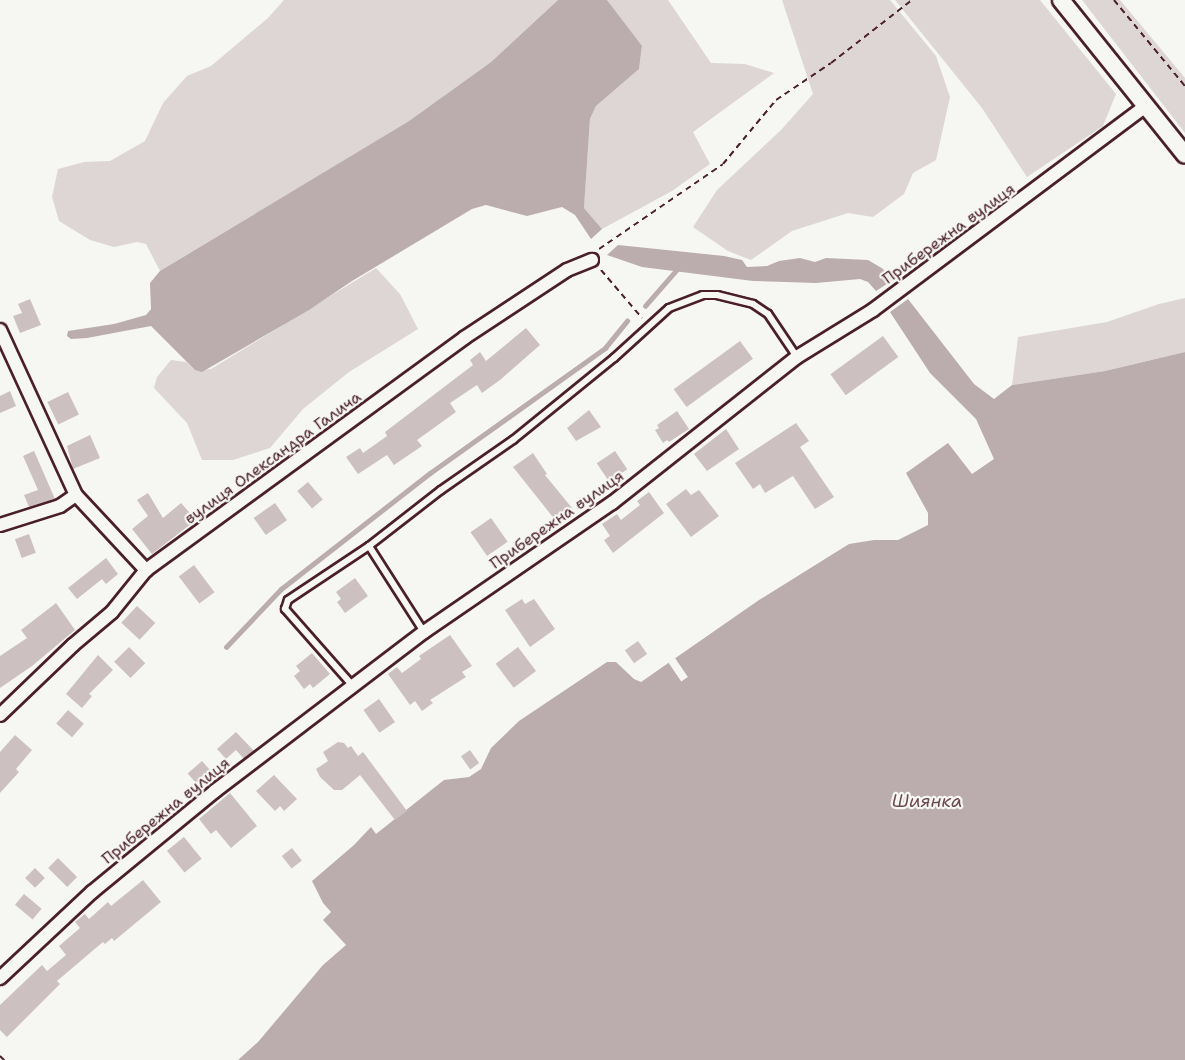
<!DOCTYPE html>
<html>
<head>
<meta charset="utf-8">
<style>
  body { margin:0 }
  #map { position:relative; width:1185px; height:1060px; overflow:hidden; background:#f6f6f2; font-family:"Shantell Sans",sans-serif }
  div>[style] { position:absolute }
  [style*='--x'] { left:calc(var(--x)*1px); top:calc(var(--y)*1px); width:calc(var(--w)*1px); rotate:calc(var(--a)*1deg) }
  .green>* { inset:0; background:#ddd6d5 }
  .water>* { inset:0; background:#bbadae }
  .pier>* { inset:0; background:#f6f6f2; transform-origin:0 0 }
  .stream>* { height:4.5px; margin:-2.25px; padding:0 2.25px; transform-origin:2.25px; border-radius:2.25px; background:#bbadae }
  .building>* { inset:0; background:#ccc1c0; transform-origin:0 0 }
  .path>* { height:2px; margin-top:-1px; transform-origin:0; background:repeating-linear-gradient(90deg,#4a1f2b 0 6px,transparent 0 10.5px) }
  .roads { filter:drop-shadow(2px 0 #4a1f2b) drop-shadow(-2px 0 #4a1f2b) drop-shadow(0 2px #4a1f2b) drop-shadow(0 -2px #4a1f2b) }
  .service>* { height:6px; margin:-3px; padding:0 3px; transform-origin:3px; border-radius:3px; background:#f6f6f2 }
  .minor>* { height:12px; margin:-6px; padding:0 6px; transform-origin:6px; border-radius:6px; background:#f6f6f2 }
  .tertiary>* { height:16px; margin:-8px; padding:0 8px; transform-origin:8px; border-radius:8px; background:#f6f6f2 }
  span { translate:-50% -50%; white-space:nowrap; text-align:center; line-height:1.15; -webkit-text-stroke:4.5px #f6f6f2; paint-order:stroke }
  .street-label { font-size:16px; color:#4a1f2b }
  .water-label { font-size:18px; color:#6c4a52; font-style:italic }
</style>
</head>
<body>
<div id="map">
  <div class="green">
    <i style="clip-path:polygon(284px 0,558px 0,491px 62px,409px 121px,160px 271px,146px 244px,137px 242px,114px 247px,90px 240px,59px 221px,52px 197px,58px 169px,84px 162px,110px 161px,145px 141px,163px 103px,187px 76px,211px 66px,268px 18px)"></i>
    <i style="clip-path:polygon(607px 0,668px 0,711px 63px,745px 64px,774px 73px,693px 132px,710px 164px,672px 191px,602px 229px,584px 208px,590px 119px,596px 106px,639px 69px,642px 47px)"></i>
    <i style="clip-path:polygon(782px 0,890px 0,936px 56px,950px 97px,936px 160px,913px 173px,904px 194px,873px 217px,848px 213px,792px 231px,751px 260px,728px 251px,693px 227px,717px 190px,781px 130px,813px 94px)"></i>
    <i style="clip-path:polygon(895px 0,1040px 0,1116px 94px,1103px 126px,1027px 177px,982px 108px)"></i>
    <i style="clip-path:polygon(1082px 0,1120px 0,1185px 78px,1185px 133px)"></i>
    <i style="clip-path:polygon(376px 268px,400px 294px,418px 329px,349px 372px,303px 409px,270px 448px,233px 460px,202px 460px,187px 423px,154px 388px,157px 377px,171px 360px,186px 362px,195px 370px,211px 369px)"></i>
    <i style="clip-path:polygon(1185px 298px,1185px 352px,1105px 371px,1012px 385px,1018px 337px,1107px 322px,1159px 304px)"></i>
  </div>
  <div class="water">
    <i style="clip-path:polygon(558px 0,607px 0,642px 46px,639px 69px,596px 106px,590px 119px,584px 208px,602px 229px,591px 239px,575px 215px,562px 207px,527px 216px,486px 205px,472px 209px,352px 281px,309px 310px,202px 372px,195px 370px,151px 326px,87px 338px,71px 339px,67px 336px,68px 331px,114px 324px,146px 315px,151px 309px,150px 283px,160px 271px,409px 121px,491px 62px)"></i>
    <i style="clip-path:polygon(618px 245px,724px 256px,742px 260px,747px 267px,767px 266px,779px 261px,800px 258px,815px 262px,826px 258px,868px 260px,885px 270px,893px 280px,876px 291px,868px 282px,860px 279px,816px 283px,753px 281px,642px 267px,607px 255px)"></i>
    <i style="clip-path:polygon(908px 299px,974px 384px,994px 399px,1012px 385px,1105px 371px,1185px 352px,1185px 1060px,238px 1060px,258px 1042px,323px 965px,346px 945px,323px 920px,331px 912px,323px 903px,312px 881px,354px 845px,371px 827px,376px 834px,444px 780px,469px 777px,481px 769px,491px 748px,519px 721px,607px 662px,616px 662px,634px 679px,641px 682px,759px 600px,849px 544px,874px 540px,898px 540px,928px 525px,928px 513px,906px 473px,948px 443px,972px 474px,994px 459px,976px 419px,930px 373px,890px 312px)"></i>
  </div>
  <div class="pier">
    <i style="left:675px;top:658px;width:23px;height:8px;rotate:56deg"></i>
  </div>
  <div class="stream">
    <i style="--x:645;--y:306;--w:52;--a:-48.9"></i>
    <i style="--x:226;--y:647;--w:80;--a:-46.5"></i>
    <i style="--x:281;--y:589;--w:189;--a:-37.9"></i>
    <i style="--x:430;--y:473;--w:215;--a:-35.5"></i>
    <i style="--x:605;--y:348;--w:35;--a:-51"></i>
  </div>
  <div class="building">
    <i style="clip-path:polygon(30px 299px,41px 325px,20px 333px,13px 316px,22px 313px,18px 304px)"></i>
    <i style="clip-path:polygon(526px 328px,540px 345px,500px 380px,482px 393px,477px 385px,450px 403px,456px 412px,417px 440px,422px 446px,394px 465px,387px 455px,358px 474px,346px 457px,360px 448px,363px 453px,387px 436px,385px 432px,473px 365px,470px 360px,480px 352px,486px 361px)"></i>
    <i style="left:883px;top:336px;width:26px;height:65px;rotate:54deg"></i>
    <i style="left:740px;top:341px;width:22px;height:82px;rotate:54deg"></i>
    <i style="clip-path:polygon(10px 391px,16px 406px,0 413px,0 396px)"></i>
    <i style="left:68px;top:392px;width:25px;height:23px;rotate:64deg"></i>
    <i style="clip-path:polygon(589px 410px,601px 427px,576px 441px,567px 428px)"></i>
    <i style="clip-path:polygon(677px 411px,689px 429px,669px 442px,667px 440px,663px 443px,655px 430px,659px 428px,657px 425px)"></i>
    <i style="clip-path:polygon(796px 423px,809px 441px,800px 447px,834px 497px,815px 509px,793px 476px,765px 493px,760px 484px,753px 489px,735px 463px)"></i>
    <i style="clip-path:polygon(726px 429px,739px 449px,707px 471px,694px 454px)"></i>
    <i style="clip-path:polygon(90px 435px,100px 458px,73px 469px,67px 446px)"></i>
    <i style="clip-path:polygon(34px 451px,55px 499px,29px 507px,24px 495px,38px 490px,23px 456px)"></i>
    <i style="left:615px;top:451px;width:22px;height:22px;rotate:56deg"></i>
    <i style="clip-path:polygon(533px 453px,547px 474px,545px 475px,572px 508px,556px 521px,513px 467px)"></i>
    <i style="left:308px;top:482px;width:23px;height:14px;rotate:50deg"></i>
    <i style="clip-path:polygon(686px 489px,691px 495px,699px 490px,719px 516px,691px 537px,666px 504px)"></i>
    <i style="clip-path:polygon(649px 492px,664px 513px,613px 553px,604px 540px,610px 536px,602px 524px,617px 514px,621px 520px,640px 505px,637px 501px)"></i>
    <i style="clip-path:polygon(148px 493px,163px 518px,181px 503px,196px 520px,152px 554px,132px 529px,148px 516px,137px 500px)"></i>
    <i style="left:275px;top:503px;width:21px;height:26px;rotate:55deg"></i>
    <i style="left:491px;top:518px;width:29px;height:25px;rotate:55deg"></i>
    <i style="left:29px;top:534px;width:20px;height:15px;rotate:70deg"></i>
    <i style="clip-path:polygon(106px 558px,118px 574px,106px 584px,102px 579px,77px 599px,68px 588px)"></i>
    <i style="left:194px;top:565px;width:34px;height:19px;rotate:53deg"></i>
    <i style="clip-path:polygon(355px 578px,368px 596px,345px 613px,337px 602px,341px 599px,336px 592px)"></i>
    <i style="clip-path:polygon(522px 599px,525px 604px,534px 599px,555px 629px,530px 647px,505px 610px)"></i>
    <i style="clip-path:polygon(56px 603px,75px 630px,32px 666px,0 688px,0 656px,27px 638px,21px 630px)"></i>
    <i style="left:137px;top:606px;width:25px;height:23px;rotate:43deg"></i>
    <i style="clip-path:polygon(450px 635px,472px 666px,462px 672px,466px 677px,430px 700px,433px 703px,422px 711px,415px 701px,410px 705px,388px 674px,397px 667px,402px 673px,421px 659px,419px 656px)"></i>
    <i style="left:638px;top:641px;width:16px;height:16px;rotate:55deg"></i>
    <i style="left:129px;top:647px;width:23px;height:21px;rotate:45deg"></i>
    <i style="left:518px;top:647px;width:30px;height:28px;rotate:53deg"></i>
    <i style="clip-path:polygon(312px 653px,330px 674px,313px 688px,310px 684px,304px 689px,294px 676px,300px 671px,296px 666px)"></i>
    <i style="clip-path:polygon(98px 655px,113px 670px,89px 694px,92px 696px,82px 708px,66px 694px)"></i>
    <i style="left:379px;top:699px;width:28px;height:19px;rotate:55deg"></i>
    <i style="left:68px;top:710px;width:21px;height:18px;rotate:41deg"></i>
    <i style="clip-path:polygon(236px 732px,254px 751px,244px 759px,236px 750px,226px 759px,217px 749px)"></i>
    <i style="clip-path:polygon(15px 735px,32px 750px,16px 769px,19px 772px,0 793px,0 752px)"></i>
    <i style="clip-path:polygon(338px 742px,344px 743px,348px 748px,351px 746px,358px 756px,363px 752px,407px 811px,395px 820px,360px 775px,342px 790px,334px 790px,320px 777px,316px 769px,328px 761px,323px 752px)"></i>
    <i style="left:470px;top:750px;width:16px;height:11px;rotate:55deg"></i>
    <i style="left:202px;top:761px;width:20px;height:19px;rotate:49deg"></i>
    <i style="clip-path:polygon(274px 775px,297px 799px,284px 811px,280px 806px,275px 811px,256px 791px)"></i>
    <i style="clip-path:polygon(230px 793px,257px 826px,231px 848px,216px 830px,211px 834px,199px 819px)"></i>
    <i style="left:184px;top:837px;width:28px;height:22px;rotate:51deg"></i>
    <i style="left:292px;top:848px;width:16px;height:13px;rotate:52deg"></i>
    <i style="left:58px;top:858px;width:27px;height:14px;rotate:45deg"></i>
    <i style="left:35px;top:868px;width:14px;height:14px;rotate:45deg"></i>
    <i style="clip-path:polygon(143px 880px,161px 902px,114px 941px,112px 938px,105px 944px,103px 942px,57px 981px,60px 984px,7px 1037px,0 1030px,0 1005px,42px 965px,47px 971px,66px 955px,59px 946px,80px 928px,75px 922px,85px 914px,89px 919px,108px 902px,111px 906px)"></i>
    <i style="left:24px;top:894px;width:23px;height:14px;rotate:40deg"></i>
  </div>
  <div class="path">
    <i style="--x:1114;--y:0;--w:112;--a:50.5"></i>
    <i style="--x:599;--y:249;--w:150;--a:-34.4"></i>
    <i style="--x:723;--y:164;--w:83;--a:-50.4"></i>
    <i style="--x:776;--y:100;--w:66;--a:-33.9"></i>
    <i style="--x:831;--y:63;--w:103;--a:-37.9"></i>
    <i style="--x:601;--y:270;--w:63;--a:49.5"></i>
    <i style="--x:0;--y:1056;--w:6;--a:45"></i>
  </div>
  <div class="roads">
    <div class="service">
      <i style="--x:424;--y:632;--w:102;--a:-122.6"></i>
      <i style="--x:369;--y:546;--w:91;--a:-37.9"></i>
      <i style="--x:441;--y:490;--w:88;--a:-34.8"></i>
      <i style="--x:513;--y:440;--w:130;--a:-39.1"></i>
      <i style="--x:614;--y:358;--w:74;--a:-42.3"></i>
      <i style="--x:669;--y:308;--w:36;--a:-21"></i>
      <i style="--x:703;--y:295;--w:14;--a:0"></i>
      <i style="--x:717;--y:295;--w:37;--a:14"></i>
      <i style="--x:753;--y:304;--w:18;--a:34"></i>
      <i style="--x:768;--y:314;--w:52;--a:56"></i>
      <i style="--x:353;--y:686;--w:103;--a:-131.4"></i>
      <i style="--x:285;--y:609;--w:9;--a:-72"></i>
      <i style="--x:288;--y:600;--w:97;--a:-33.7"></i>
    </div>
    <div class="minor">
      <i style="--x:0;--y:330;--w:182;--a:65.3"></i>
      <i style="--x:76;--y:495;--w:103;--a:47"></i>
      <i style="--x:0;--y:525;--w:63;--a:-17.6"></i>
      <i style="--x:60;--y:506;--w:19;--a:-35"></i>
      <i style="--x:0;--y:715;--w:101;--a:-43.8"></i>
      <i style="--x:73;--y:645;--w:51;--a:-40.2"></i>
      <i style="--x:112;--y:612;--w:54;--a:-51"></i>
      <i style="--x:146;--y:570;--w:394;--a:-36.1"></i>
      <i style="--x:464;--y:338;--w:123;--a:-33.4"></i>
      <i style="--x:567;--y:270;--w:27;--a:-22"></i>
      <i style="--x:0;--y:978;--w:126;--a:-43.1"></i>
      <i style="--x:92;--y:892;--w:159;--a:-39.4"></i>
      <i style="--x:215;--y:791;--w:263;--a:-37.3"></i>
      <i style="--x:424;--y:632;--w:228;--a:-34.5"></i>
      <i style="--x:612;--y:503;--w:236;--a:-38.3"></i>
      <i style="--x:797;--y:357;--w:89;--a:-31.7"></i>
      <i style="--x:873;--y:310;--w:341;--a:-36.8"></i>
    </div>
    <div class="tertiary">
      <i style="--x:1061;--y:0;--w:198;--a:51.3"></i>
    </div>
  </div>
  <div class="street-label">
    <span style="left:949px;top:234px;rotate:-36deg">Прибережна вулиця</span>
    <span style="left:273px;top:458px;rotate:-36deg">вулиця Олександра Галича</span>
    <span style="left:557px;top:520px;rotate:-35deg">Прибережна вулиця</span>
    <span style="left:166px;top:811px;rotate:-39deg">Прибережна вулиця</span>
  </div>
  <div class="water-label">
    <span style="left:927px;top:801px">Шиянка</span>
  </div>
</div>
</body>
</html>
